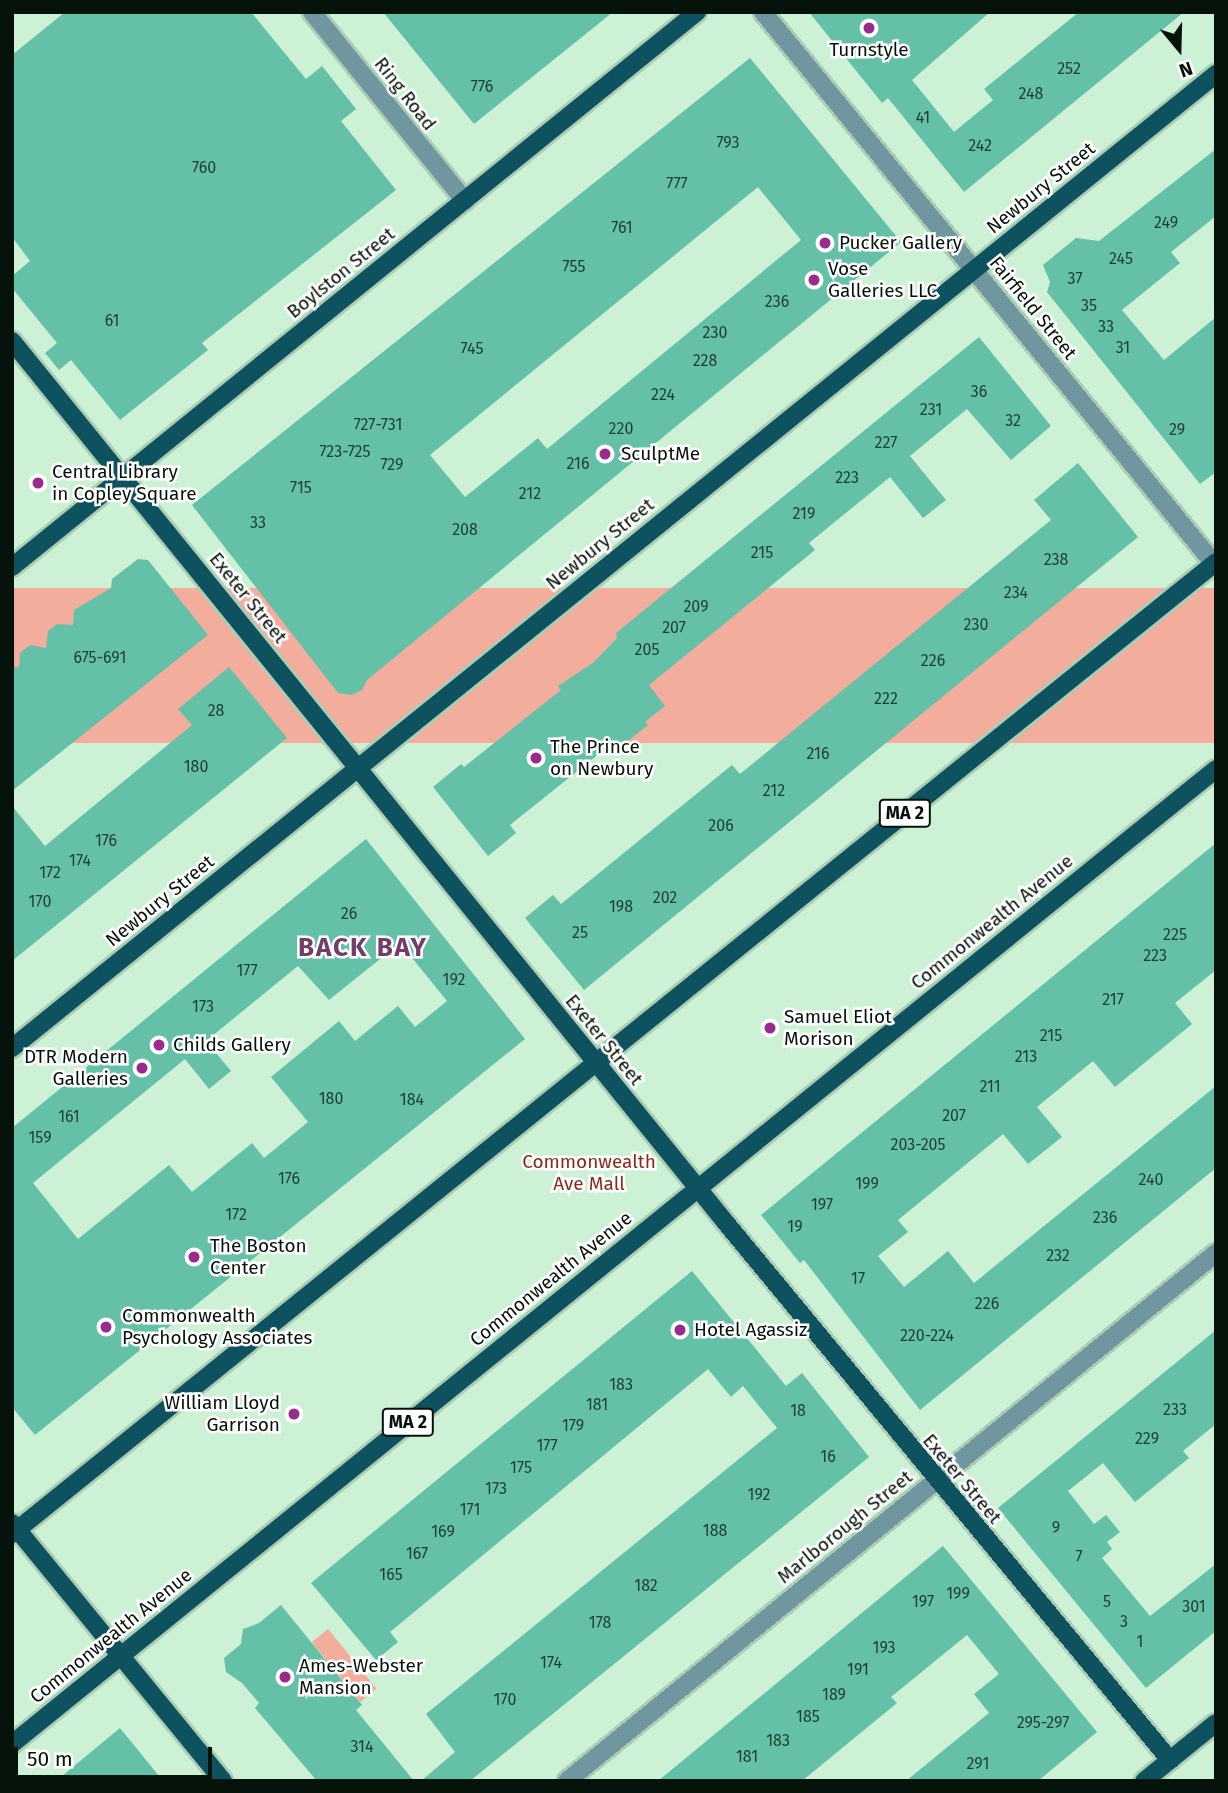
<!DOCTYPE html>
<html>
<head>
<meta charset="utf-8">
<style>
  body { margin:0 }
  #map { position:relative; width:1228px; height:1793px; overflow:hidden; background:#ccf1d5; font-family:"Fira Sans",sans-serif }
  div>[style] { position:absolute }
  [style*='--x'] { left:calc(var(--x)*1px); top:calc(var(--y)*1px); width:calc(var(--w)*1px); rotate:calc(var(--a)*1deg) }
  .green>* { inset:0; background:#f3ad9d; transform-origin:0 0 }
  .building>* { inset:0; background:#64c0a6 }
  .roads { filter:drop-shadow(2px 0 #accdb5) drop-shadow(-2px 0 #accdb5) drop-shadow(0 2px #accdb5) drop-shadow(0 -2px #accdb5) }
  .minor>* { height:18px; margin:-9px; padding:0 9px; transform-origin:9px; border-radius:9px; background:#70969f }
  .major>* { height:18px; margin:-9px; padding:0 9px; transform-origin:9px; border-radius:9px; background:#0d525e }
  .dots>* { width:19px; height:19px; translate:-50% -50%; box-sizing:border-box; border:4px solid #fff; border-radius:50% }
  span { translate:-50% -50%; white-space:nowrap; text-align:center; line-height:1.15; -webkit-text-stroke:5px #fff; paint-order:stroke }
  .number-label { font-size:16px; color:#1e3e31 }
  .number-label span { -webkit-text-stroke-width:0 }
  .shield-label span { padding:2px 5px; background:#fff; border:2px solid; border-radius:5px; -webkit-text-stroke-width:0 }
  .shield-label { font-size:18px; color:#06130a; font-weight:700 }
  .poi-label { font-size:19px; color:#06130a }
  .left { translate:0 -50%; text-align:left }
  .right { translate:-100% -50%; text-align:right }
  .street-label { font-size:19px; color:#06130a }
  .park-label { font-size:19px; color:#872c1b }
  .district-label { font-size:26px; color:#733d6b; font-weight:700; letter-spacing:2px }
  .frame { position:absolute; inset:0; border:14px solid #06130a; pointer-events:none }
  .north { position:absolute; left:1144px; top:14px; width:70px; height:70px; -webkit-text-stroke:5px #fff; paint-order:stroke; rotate:161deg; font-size:19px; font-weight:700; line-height:28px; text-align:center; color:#06130a }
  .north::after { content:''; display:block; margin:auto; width:24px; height:32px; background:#06130a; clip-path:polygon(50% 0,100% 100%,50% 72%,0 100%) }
  .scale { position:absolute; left:14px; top:1747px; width:198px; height:32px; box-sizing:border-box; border:4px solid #06130a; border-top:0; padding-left:9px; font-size:21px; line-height:24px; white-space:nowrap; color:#06130a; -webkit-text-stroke:5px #fff; paint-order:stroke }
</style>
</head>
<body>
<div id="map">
  <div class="green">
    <i style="left:1216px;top:588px;width:155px;height:1549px;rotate:90deg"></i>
    <i style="left:328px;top:1629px;width:77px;height:21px;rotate:51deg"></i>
  </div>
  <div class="building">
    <i style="clip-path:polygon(65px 12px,251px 12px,306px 79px,322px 66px,356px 109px,341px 121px,396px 190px,202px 343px,208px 350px,120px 420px,71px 360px,59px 370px,45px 353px,57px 343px,12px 288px,12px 276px,30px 261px,12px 237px,12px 55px)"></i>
    <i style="clip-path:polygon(383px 12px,613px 12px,474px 124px)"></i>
    <i style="clip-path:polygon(809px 12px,990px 12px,912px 80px,954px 132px,993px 100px,984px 89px,1079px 12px,1184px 12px,964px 192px,888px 98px,882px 103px)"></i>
    <i style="clip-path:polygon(evenodd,750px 58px,901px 242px,367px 680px,362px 690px,352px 695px,338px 693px,192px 505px,750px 58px,758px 187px,801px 240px,547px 449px,538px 438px,465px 497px,430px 455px,758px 187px)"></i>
    <i style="clip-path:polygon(1216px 149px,1216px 216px,1171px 252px,1180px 263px,1122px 310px,1164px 360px,1216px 317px,1216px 472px,1200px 484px,1047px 292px,1050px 282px,1043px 265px,1076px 238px,1099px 241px)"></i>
    <i style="clip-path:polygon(979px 337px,1051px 426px,1011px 460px,967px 409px,910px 456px,946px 500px,923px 518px,890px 477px,809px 543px,815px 550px,649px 685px,665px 706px,645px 722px,648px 725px,615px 751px,610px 745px,510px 825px,516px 833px,488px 856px,433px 787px,461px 764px,464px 767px,561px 690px,558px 686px,594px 662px,617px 638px,616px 633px)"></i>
    <i style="clip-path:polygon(1078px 463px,1138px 537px,584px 990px,525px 918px,553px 895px,561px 904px,732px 765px,740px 774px,1051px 520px,1034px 500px)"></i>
    <i style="clip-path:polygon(138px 559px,148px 560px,208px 635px,12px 791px,12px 667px,19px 667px,20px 653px,30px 645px,46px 648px,48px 631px,57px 624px,73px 625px,74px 610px,111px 588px,112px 579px)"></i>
    <i style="clip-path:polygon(229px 667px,287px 738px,12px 961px,12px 806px,45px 846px,192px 725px,178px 709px)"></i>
    <i style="clip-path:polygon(evenodd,366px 839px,525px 1039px,35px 1435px,12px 1407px,12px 1128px,366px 839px,400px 943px,447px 1001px,415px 1027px,398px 1006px,355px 1041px,339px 1021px,271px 1077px,308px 1122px,264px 1158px,252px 1143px,192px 1192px,169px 1165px,78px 1239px,33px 1183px,185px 1059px,209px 1089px,231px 1071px,206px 1041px,298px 966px,329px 1000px,400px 943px)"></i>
    <i style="clip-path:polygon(1216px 843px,1216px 970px,1175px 1003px,1192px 1024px,1115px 1087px,1093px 1061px,1037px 1107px,1062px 1137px,1028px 1164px,1003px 1134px,898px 1220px,908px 1232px,878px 1256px,904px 1287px,948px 1251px,974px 1283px,1216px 1086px,1216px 1168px,920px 1410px,804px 1260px,800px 1263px,761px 1215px)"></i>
    <i style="clip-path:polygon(692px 1271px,786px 1386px,802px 1373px,869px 1457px,470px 1781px,421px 1781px,455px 1752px,426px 1714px,777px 1428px,743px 1386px,731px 1397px,708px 1369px,390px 1632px,398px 1642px,376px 1660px,311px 1583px)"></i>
    <i style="clip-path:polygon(1216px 1330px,1216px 1424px,1183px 1451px,1189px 1458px,1135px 1502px,1103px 1463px,1068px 1491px,1094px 1524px,1106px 1515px,1120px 1532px,1107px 1542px,1112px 1549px,1102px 1558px,1150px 1616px,1216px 1564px,1216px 1631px,1146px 1688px,998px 1508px)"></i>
    <i style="clip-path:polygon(943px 1546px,1097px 1732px,1038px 1781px,906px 1781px,989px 1713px,974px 1694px,999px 1674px,967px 1635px,891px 1697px,897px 1703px,802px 1781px,658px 1781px)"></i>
    <i style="clip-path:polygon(281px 1605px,362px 1705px,356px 1710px,414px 1781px,317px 1781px,255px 1708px,259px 1703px,242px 1683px,226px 1672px,224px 1658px,241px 1644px,243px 1629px,259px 1623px)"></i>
    <i style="clip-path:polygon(120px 1728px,163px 1781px,56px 1781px)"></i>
  </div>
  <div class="roads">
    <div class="minor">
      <i style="--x:312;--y:12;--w:243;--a:51"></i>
      <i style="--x:763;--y:12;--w:716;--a:50.73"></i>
      <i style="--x:567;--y:1781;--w:837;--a:-39.13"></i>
    </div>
    <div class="major">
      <i style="--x:12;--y:341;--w:1135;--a:51.01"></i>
      <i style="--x:726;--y:1223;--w:697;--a:50.42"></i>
      <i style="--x:12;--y:567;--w:882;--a:-39.02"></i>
      <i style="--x:12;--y:1048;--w:1549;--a:-38.97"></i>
      <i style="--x:12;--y:1523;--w:333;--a:50.7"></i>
      <i style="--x:12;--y:1534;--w:1547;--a:-38.91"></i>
      <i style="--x:12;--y:1744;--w:1549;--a:-39"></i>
      <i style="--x:1144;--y:1781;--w:92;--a:-38.9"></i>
    </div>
  </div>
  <div class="dots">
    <i style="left:869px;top:28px;background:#982b8c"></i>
    <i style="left:825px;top:243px;background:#982b8c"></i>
    <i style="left:814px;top:280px;background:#982b8c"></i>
    <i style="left:605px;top:454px;background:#982b8c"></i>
    <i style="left:38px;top:483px;background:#982b8c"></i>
    <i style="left:536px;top:758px;background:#982b8c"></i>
    <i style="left:770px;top:1028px;background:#982b8c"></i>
    <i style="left:159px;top:1045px;background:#982b8c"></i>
    <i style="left:142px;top:1068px;background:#982b8c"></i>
    <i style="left:194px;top:1257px;background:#982b8c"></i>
    <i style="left:106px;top:1327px;background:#982b8c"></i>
    <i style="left:680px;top:1330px;background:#982b8c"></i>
    <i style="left:294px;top:1414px;background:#982b8c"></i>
    <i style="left:285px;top:1677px;background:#982b8c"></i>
  </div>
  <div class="number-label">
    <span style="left:1069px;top:69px">252</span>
    <span style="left:482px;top:87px">776</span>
    <span style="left:1031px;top:94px">248</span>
    <span style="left:923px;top:118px">41</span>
    <span style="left:728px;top:143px">793</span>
    <span style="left:980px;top:146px">242</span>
    <span style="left:204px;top:168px">760</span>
    <span style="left:677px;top:184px">777</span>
    <span style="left:1166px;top:223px">249</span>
    <span style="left:622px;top:228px">761</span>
    <span style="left:1121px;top:259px">245</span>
    <span style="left:574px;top:267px">755</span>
    <span style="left:1075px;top:279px">37</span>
    <span style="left:777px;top:302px">236</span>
    <span style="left:1089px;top:306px">35</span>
    <span style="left:112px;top:321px">61</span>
    <span style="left:1106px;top:327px">33</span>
    <span style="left:715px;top:333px">230</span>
    <span style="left:1123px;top:348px">31</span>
    <span style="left:472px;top:349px">745</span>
    <span style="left:705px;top:361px">228</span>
    <span style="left:979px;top:392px">36</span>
    <span style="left:663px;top:395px">224</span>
    <span style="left:931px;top:410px">231</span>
    <span style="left:1013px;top:421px">32</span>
    <span style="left:378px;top:425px">727-731</span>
    <span style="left:621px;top:429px">220</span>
    <span style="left:1177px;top:430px">29</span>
    <span style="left:886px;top:443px">227</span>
    <span style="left:345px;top:452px">723-725</span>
    <span style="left:578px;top:464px">216</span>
    <span style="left:392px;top:465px">729</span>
    <span style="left:847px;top:478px">223</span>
    <span style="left:301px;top:488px">715</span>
    <span style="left:530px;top:494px">212</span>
    <span style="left:804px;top:514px">219</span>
    <span style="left:258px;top:523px">33</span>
    <span style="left:465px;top:530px">208</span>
    <span style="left:762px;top:553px">215</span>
    <span style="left:1056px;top:560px">238</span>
    <span style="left:1016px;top:593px">234</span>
    <span style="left:696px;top:607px">209</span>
    <span style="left:976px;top:625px">230</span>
    <span style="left:674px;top:628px">207</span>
    <span style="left:647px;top:650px">205</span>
    <span style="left:100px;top:658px">675-691</span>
    <span style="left:933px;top:661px">226</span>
    <span style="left:886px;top:699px">222</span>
    <span style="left:216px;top:711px">28</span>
    <span style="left:818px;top:754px">216</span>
    <span style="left:196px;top:767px">180</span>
    <span style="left:774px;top:791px">212</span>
    <span style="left:721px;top:826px">206</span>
    <span style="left:106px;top:841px">176</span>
    <span style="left:80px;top:861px">174</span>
    <span style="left:50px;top:873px">172</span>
    <span style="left:665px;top:898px">202</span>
    <span style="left:40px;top:902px">170</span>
    <span style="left:621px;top:907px">198</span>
    <span style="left:349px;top:914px">26</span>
    <span style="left:580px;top:933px">25</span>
    <span style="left:1175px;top:935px">225</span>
    <span style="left:1155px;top:956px">223</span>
    <span style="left:247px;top:971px">177</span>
    <span style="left:454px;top:980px">192</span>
    <span style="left:1113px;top:1000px">217</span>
    <span style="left:203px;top:1007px">173</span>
    <span style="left:1051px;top:1036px">215</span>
    <span style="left:1026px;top:1057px">213</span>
    <span style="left:990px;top:1087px">211</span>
    <span style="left:331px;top:1099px">180</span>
    <span style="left:412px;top:1100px">184</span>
    <span style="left:954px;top:1116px">207</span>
    <span style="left:69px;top:1117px">161</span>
    <span style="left:40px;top:1138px">159</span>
    <span style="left:918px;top:1145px">203-205</span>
    <span style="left:289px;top:1179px">176</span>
    <span style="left:1151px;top:1180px">240</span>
    <span style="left:867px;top:1184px">199</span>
    <span style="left:822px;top:1205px">197</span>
    <span style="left:236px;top:1215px">172</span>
    <span style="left:1105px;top:1218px">236</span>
    <span style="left:795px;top:1227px">19</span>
    <span style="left:1058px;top:1256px">232</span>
    <span style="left:858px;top:1279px">17</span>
    <span style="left:987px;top:1304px">226</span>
    <span style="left:927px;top:1336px">220-224</span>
    <span style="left:621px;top:1385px">183</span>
    <span style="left:597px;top:1405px">181</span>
    <span style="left:1175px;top:1410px">233</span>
    <span style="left:798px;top:1411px">18</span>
    <span style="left:573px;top:1426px">179</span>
    <span style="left:1147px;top:1439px">229</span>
    <span style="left:547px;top:1446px">177</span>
    <span style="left:828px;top:1457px">16</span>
    <span style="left:521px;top:1468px">175</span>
    <span style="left:496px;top:1489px">173</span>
    <span style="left:759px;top:1495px">192</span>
    <span style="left:470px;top:1510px">171</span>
    <span style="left:1056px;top:1528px">9</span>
    <span style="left:715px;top:1531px">188</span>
    <span style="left:443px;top:1532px">169</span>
    <span style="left:417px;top:1554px">167</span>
    <span style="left:1079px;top:1557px">7</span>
    <span style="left:391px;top:1575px">165</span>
    <span style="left:646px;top:1586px">182</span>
    <span style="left:958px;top:1594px">199</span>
    <span style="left:923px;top:1602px">197</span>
    <span style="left:1107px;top:1602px">5</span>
    <span style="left:1194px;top:1607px">301</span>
    <span style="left:1124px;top:1622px">3</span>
    <span style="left:600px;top:1623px">178</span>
    <span style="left:1140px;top:1642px">1</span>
    <span style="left:884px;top:1648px">193</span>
    <span style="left:551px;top:1663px">174</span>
    <span style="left:858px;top:1670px">191</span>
    <span style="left:834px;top:1695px">189</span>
    <span style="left:505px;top:1700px">170</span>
    <span style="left:808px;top:1717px">185</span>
    <span style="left:1043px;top:1723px">295-297</span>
    <span style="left:778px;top:1741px">183</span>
    <span style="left:362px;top:1747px">314</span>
    <span style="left:747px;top:1757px">181</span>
    <span style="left:978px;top:1764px">291</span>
  </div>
  <div class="shield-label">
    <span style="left:905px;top:813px">MA 2</span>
    <span style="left:408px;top:1422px">MA 2</span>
  </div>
  <div class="poi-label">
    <span style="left:869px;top:50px">Turnstyle</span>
    <span class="left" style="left:839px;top:243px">Pucker Gallery</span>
    <span class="left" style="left:828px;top:280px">Vose<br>Galleries LLC</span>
    <span class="left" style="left:621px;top:454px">SculptMe</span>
    <span class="left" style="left:52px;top:483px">Central Library<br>in Copley Square</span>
    <span class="left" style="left:550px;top:758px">The Prince<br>on Newbury</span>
    <span class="left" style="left:784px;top:1028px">Samuel Eliot<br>Morison</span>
    <span class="left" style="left:173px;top:1045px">Childs Gallery</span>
    <span class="right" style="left:128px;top:1068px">DTR Modern<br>Galleries</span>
    <span class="left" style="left:210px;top:1257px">The Boston<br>Center</span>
    <span class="left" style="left:122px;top:1327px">Commonwealth<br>Psychology Associates</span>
    <span class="left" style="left:694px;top:1330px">Hotel Agassiz</span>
    <span class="right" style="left:280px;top:1414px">William Lloyd<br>Garrison</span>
    <span class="left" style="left:299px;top:1677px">Ames-Webster<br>Mansion</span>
  </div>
  <div class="street-label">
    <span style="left:405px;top:94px;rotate:52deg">Ring Road</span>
    <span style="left:1041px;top:188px;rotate:-39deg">Newbury Street</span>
    <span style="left:341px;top:273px;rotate:-39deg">Boylston Street</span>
    <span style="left:1033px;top:308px;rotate:51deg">Fairfield Street</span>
    <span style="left:600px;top:544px;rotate:-39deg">Newbury Street</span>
    <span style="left:248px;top:598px;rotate:51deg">Exeter Street</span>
    <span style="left:160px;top:901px;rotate:-39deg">Newbury Street</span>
    <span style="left:992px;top:922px;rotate:-39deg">Commonwealth Avenue</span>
    <span style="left:604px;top:1040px;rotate:51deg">Exeter Street</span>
    <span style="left:551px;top:1279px;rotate:-39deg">Commonwealth Avenue</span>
    <span style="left:962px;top:1479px;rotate:50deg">Exeter Street</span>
    <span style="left:845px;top:1527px;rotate:-39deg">Marlborough Street</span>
    <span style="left:111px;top:1636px;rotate:-39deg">Commonwealth Avenue</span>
  </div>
  <div class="park-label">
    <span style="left:589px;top:1173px">Commonwealth<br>Ave Mall</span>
  </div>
  <div class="district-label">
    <span style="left:363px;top:948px">BACK BAY</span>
  </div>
  <div class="frame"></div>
  <div class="north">N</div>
  <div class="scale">50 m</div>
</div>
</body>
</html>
